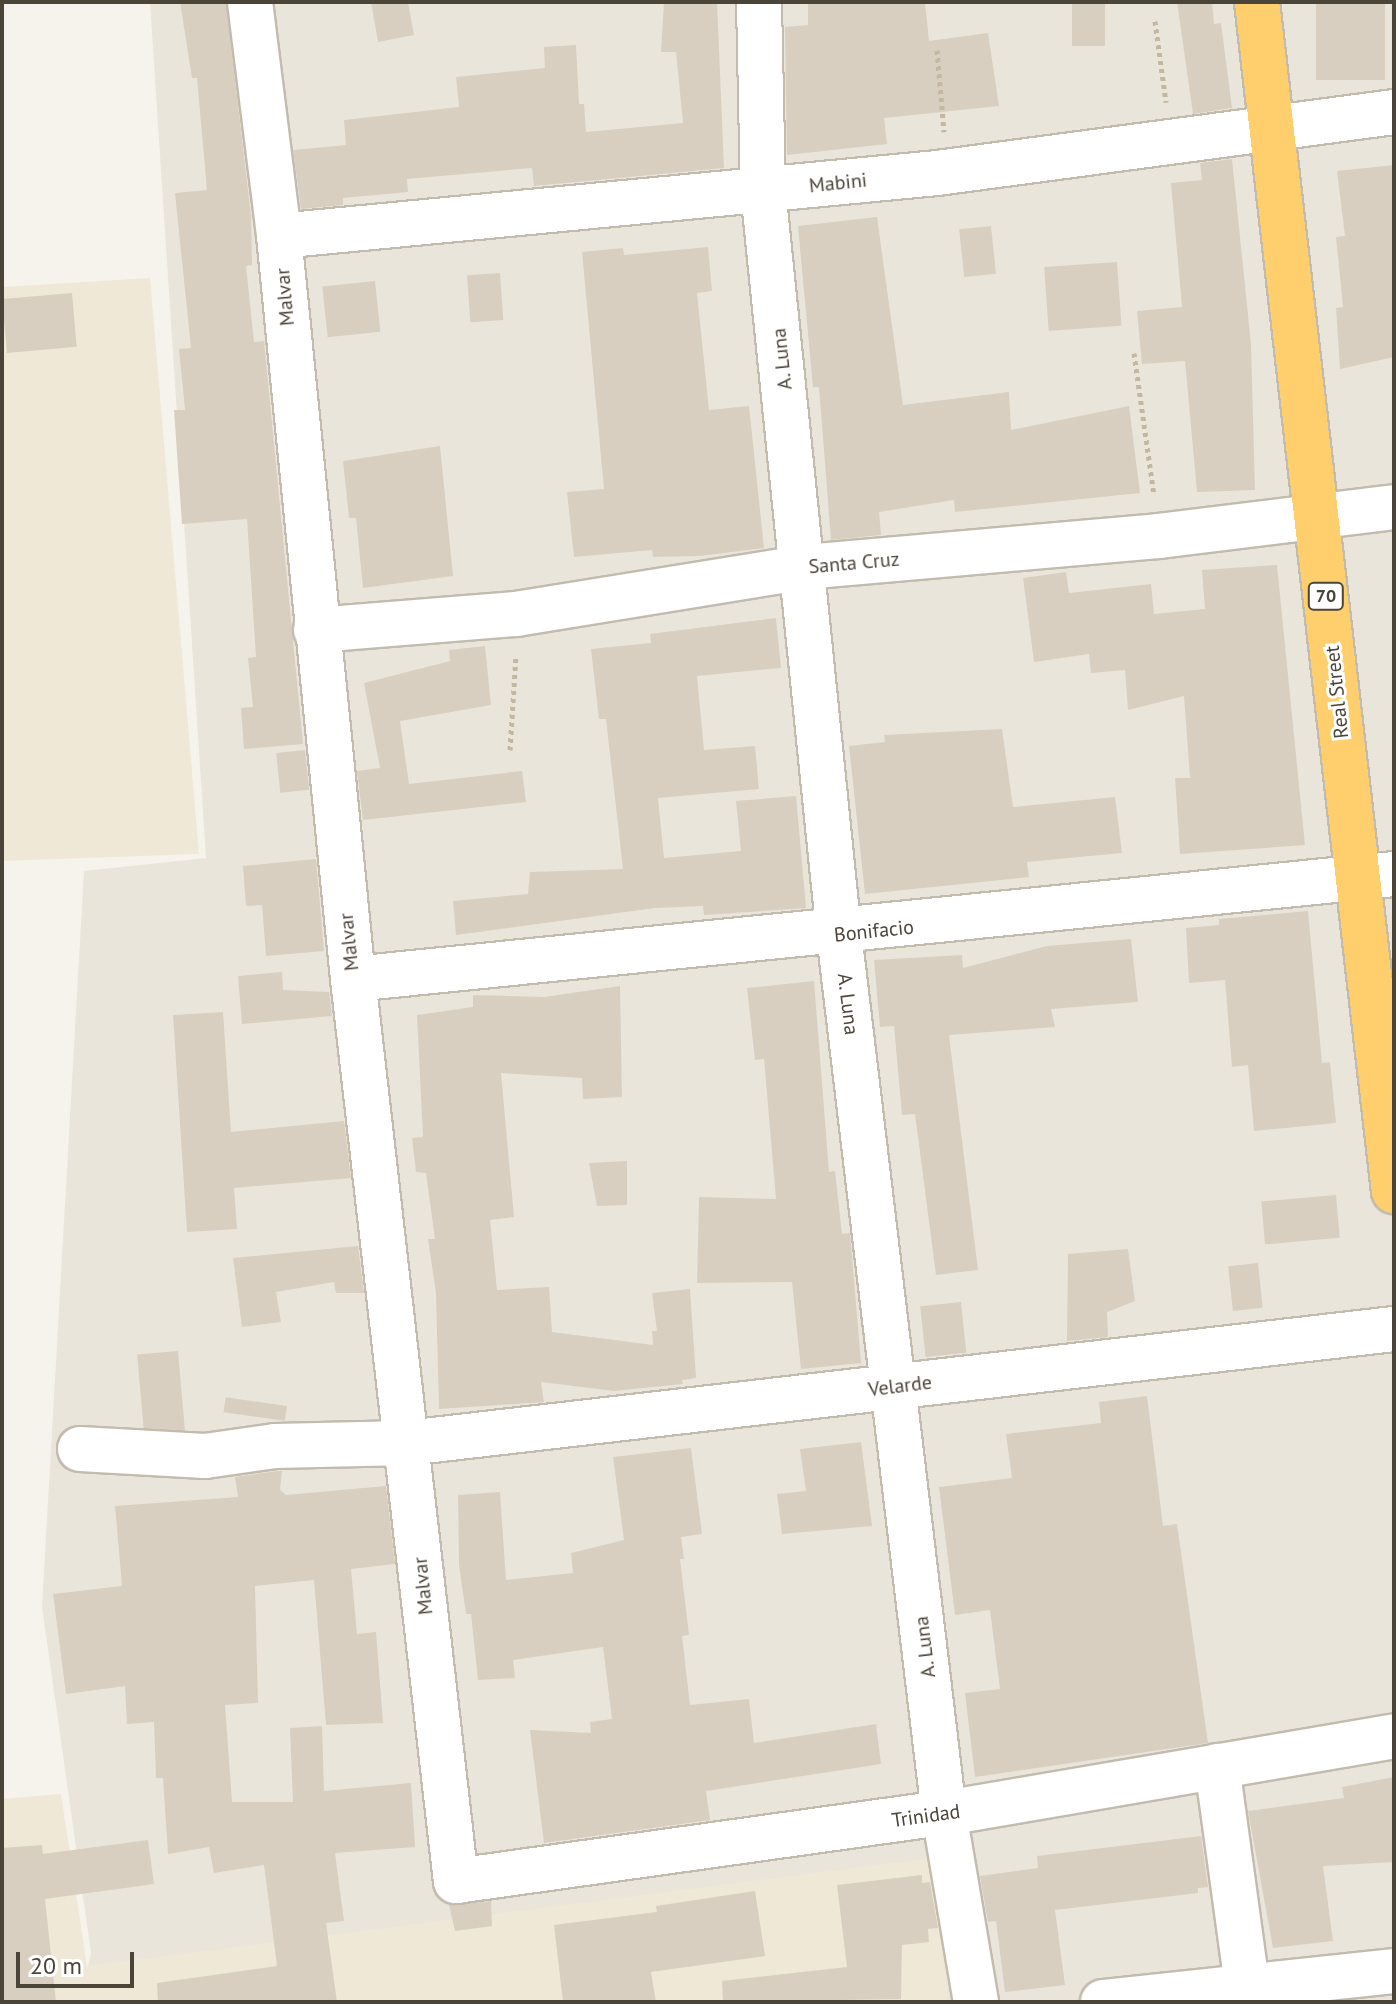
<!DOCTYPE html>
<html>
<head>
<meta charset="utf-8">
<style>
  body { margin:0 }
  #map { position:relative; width:1396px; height:2004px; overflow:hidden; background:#f6f3ec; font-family:"PT Sans",sans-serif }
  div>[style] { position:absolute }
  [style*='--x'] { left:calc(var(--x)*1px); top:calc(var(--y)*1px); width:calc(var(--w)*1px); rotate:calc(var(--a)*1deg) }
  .residential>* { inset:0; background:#eae5da }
  .education>* { inset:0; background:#efe8d6 }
  .building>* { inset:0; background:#d8cfc1; transform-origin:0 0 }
  .path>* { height:5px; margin-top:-2.5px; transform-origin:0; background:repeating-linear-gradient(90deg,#c4b79f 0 4px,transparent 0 8px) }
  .roads { filter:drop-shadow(2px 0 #c2bbae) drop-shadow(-2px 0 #c2bbae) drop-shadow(0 2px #c2bbae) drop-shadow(0 -2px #c2bbae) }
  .street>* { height:44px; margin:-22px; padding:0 22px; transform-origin:22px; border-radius:22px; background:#fff }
  .highway>* { height:44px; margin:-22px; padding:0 22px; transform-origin:22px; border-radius:22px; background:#ffcf6e }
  span { translate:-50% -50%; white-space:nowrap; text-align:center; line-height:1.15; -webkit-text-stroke:6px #fff; paint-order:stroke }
  .shield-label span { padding:2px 6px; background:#fff; border:2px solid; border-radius:6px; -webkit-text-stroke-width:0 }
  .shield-label { font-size:18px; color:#4b4439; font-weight:700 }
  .street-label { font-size:20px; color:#4b4439 }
  .frame { position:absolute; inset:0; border:4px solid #4b4439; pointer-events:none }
  .scale { position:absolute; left:16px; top:1952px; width:118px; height:36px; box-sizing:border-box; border:4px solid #4b4439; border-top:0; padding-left:10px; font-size:24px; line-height:28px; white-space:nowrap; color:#4b4439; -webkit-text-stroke:6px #fff; paint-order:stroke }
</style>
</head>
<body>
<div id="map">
  <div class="residential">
    <i style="clip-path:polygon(150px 2px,1394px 2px,1394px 2002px,81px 2002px,91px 1953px,42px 1607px,84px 871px,206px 858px)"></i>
  </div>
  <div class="education">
    <i style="clip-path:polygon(150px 278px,199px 854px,2px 861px,2px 287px)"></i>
    <i style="clip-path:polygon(61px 1794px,87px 1966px,932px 1858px,949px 2002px,2px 2002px,2px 1799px)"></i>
  </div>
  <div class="building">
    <i style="clip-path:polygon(180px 2px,226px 2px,251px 216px,252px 265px,246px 266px,254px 342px,264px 341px,303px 744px,244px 749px,241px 708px,253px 707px,248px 658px,256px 657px,247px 519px,182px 524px,174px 410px,185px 410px,179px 349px,191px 348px,175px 193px,207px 190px,197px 78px,192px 78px)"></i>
    <i style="clip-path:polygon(371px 2px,408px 2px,414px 35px,378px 42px)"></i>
    <i style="clip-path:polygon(664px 2px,717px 2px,724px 168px,534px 186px,532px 168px,407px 179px,408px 192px,343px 198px,343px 205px,301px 209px,293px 150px,346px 145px,344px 120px,459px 107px,456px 77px,545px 68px,544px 47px,576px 45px,579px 104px,584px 104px,586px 132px,683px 123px,676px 52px,661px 52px)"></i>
    <i style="clip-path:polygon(808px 2px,925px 2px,929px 41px,988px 33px,999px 106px,884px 118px,887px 144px,787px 155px,785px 27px,808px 25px)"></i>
    <i style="left:1072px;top:2px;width:33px;height:44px"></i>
    <i style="clip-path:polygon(1177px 2px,1212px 2px,1214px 24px,1221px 23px,1232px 108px,1193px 114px)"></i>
    <i style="left:1316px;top:2px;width:69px;height:78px"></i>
    <i style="clip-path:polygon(1232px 159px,1251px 344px,1255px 490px,1197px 492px,1185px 361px,1142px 364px,1137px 311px,1182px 307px,1171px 183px,1202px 180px,1200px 163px)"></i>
    <i style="clip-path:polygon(1394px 165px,1394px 357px,1340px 369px,1336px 308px,1343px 307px,1336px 237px,1345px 236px,1337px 171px)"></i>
    <i style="clip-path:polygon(877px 217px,903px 405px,1009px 392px,1011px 430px,1129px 406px,1140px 493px,955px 512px,954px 500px,879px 512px,881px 535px,831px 540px,819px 387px,813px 387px,798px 226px)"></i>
    <i style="left:991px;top:226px;width:48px;height:32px;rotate:84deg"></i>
    <i style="clip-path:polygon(708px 247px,712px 291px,697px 293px,709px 410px,749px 406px,764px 548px,700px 556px,653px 557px,652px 550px,574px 557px,567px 492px,604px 489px,582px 252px,623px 248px,624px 255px)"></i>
    <i style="left:1117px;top:262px;width:64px;height:73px;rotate:86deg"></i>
    <i style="left:500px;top:273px;width:47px;height:33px;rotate:86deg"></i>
    <i style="left:375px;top:281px;width:51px;height:53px;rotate:84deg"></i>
    <i style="left:72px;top:293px;width:54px;height:70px;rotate:85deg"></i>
    <i style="clip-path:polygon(440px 446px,453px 576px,363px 588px,356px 518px,349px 518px,343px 461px)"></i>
    <i style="clip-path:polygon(1277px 565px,1305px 845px,1180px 854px,1175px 778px,1190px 778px,1184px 696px,1128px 710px,1125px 670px,1091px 673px,1089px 654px,1034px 662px,1023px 578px,1066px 572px,1069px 593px,1151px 584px,1154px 614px,1205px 609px,1202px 570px)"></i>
    <i style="clip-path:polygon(776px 618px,781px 668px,697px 676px,704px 750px,755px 746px,759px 789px,658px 798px,664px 858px,741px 851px,736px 801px,796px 796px,806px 908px,704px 915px,703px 906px,655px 908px,456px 935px,453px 901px,528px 894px,530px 872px,623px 869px,606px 719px,599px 719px,591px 649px,651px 643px,650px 634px)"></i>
    <i style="clip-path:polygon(485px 646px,491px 705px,400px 721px,409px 784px,522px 771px,526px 802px,363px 820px,357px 771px,380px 768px,364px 683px,450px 661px,449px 650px)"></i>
    <i style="clip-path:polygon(1002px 729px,1013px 807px,1115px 797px,1122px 853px,1027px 862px,1029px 877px,865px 894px,849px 746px,885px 742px,884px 735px)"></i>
    <i style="left:305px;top:750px;width:40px;height:29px;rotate:84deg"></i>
    <i style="clip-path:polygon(316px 859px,324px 951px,266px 956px,262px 905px,246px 906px,243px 866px)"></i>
    <i style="clip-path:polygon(1308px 911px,1322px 1063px,1330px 1062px,1336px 1123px,1254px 1131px,1248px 1065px,1232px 1067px,1225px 980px,1189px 983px,1186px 928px,1219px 925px,1219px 919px)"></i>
    <i style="clip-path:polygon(1131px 939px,1138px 1002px,1051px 1009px,1055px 1027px,949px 1035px,978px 1270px,936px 1275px,915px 1114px,902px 1115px,894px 1026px,880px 1027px,874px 960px,962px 955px,963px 968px,1047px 946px)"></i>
    <i style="clip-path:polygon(282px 972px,283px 990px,329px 992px,332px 1016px,242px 1024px,238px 976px)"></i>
    <i style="clip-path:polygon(814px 981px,829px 1172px,835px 1171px,842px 1234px,850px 1233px,861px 1363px,801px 1369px,792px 1282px,697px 1283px,699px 1197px,776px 1199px,764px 1059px,755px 1060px,747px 988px)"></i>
    <i style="clip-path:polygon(620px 986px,622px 1097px,583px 1099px,582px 1078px,501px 1073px,514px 1217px,490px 1220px,497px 1290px,549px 1287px,552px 1332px,653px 1345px,652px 1331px,657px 1331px,652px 1293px,690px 1289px,696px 1378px,682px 1380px,683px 1384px,614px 1391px,541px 1382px,544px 1402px,439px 1409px,436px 1293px,428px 1239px,435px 1239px,426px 1173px,416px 1172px,412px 1138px,423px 1137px,417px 1015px,473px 1007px,473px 995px,544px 997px)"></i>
    <i style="clip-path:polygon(223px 1012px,231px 1132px,344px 1121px,351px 1178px,234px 1188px,237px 1229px,187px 1232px,173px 1015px)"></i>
    <i style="clip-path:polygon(627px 1161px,627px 1205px,597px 1206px,589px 1163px)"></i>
    <i style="left:1336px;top:1195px;width:43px;height:75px;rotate:85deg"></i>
    <i style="clip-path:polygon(358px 1246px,364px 1293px,336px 1293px,334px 1282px,276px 1292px,281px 1322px,242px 1327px,233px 1258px)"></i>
    <i style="clip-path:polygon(1128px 1249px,1135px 1301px,1107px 1312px,1108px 1337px,1067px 1341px,1068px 1254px)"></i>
    <i style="left:1258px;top:1263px;width:45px;height:30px;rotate:84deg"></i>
    <i style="left:961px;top:1302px;width:51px;height:41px;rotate:84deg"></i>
    <i style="left:178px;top:1351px;width:79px;height:41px;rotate:85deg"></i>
    <i style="clip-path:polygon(1147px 1396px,1163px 1526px,1177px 1524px,1208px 1743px,975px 1777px,965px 1693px,1000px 1689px,990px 1610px,955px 1615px,939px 1487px,1012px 1478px,1006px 1434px,1101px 1423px,1099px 1402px)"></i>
    <i style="left:287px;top:1406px;width:15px;height:62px;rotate:98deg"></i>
    <i style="clip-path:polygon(861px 1442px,872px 1526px,782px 1534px,777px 1494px,806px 1491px,800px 1449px)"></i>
    <i style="clip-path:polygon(691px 1448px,702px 1534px,681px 1537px,684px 1559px,680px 1559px,689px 1635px,682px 1636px,690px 1705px,749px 1699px,754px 1743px,876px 1724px,881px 1764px,706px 1791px,710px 1820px,544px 1843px,530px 1730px,591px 1733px,590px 1722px,612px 1719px,603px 1647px,513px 1660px,515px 1678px,478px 1680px,471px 1614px,466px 1614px,459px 1565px,458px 1495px,500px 1492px,506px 1580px,573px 1573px,571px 1553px,624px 1540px,613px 1457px)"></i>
    <i style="clip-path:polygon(277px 1471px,282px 1471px,280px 1490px,286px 1495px,386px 1486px,395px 1564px,351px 1569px,357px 1634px,376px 1632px,383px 1723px,326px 1725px,314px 1580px,255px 1586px,258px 1703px,225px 1705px,232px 1802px,293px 1802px,290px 1728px,322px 1726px,324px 1791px,411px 1783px,415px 1847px,335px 1853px,344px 1921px,326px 1923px,337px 2002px,158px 2002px,157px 1983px,277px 1966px,264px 1865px,214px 1873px,209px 1847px,168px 1854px,163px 1778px,156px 1778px,154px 1722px,127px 1724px,125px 1686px,66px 1694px,53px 1594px,122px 1586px,115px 1506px,238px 1497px,235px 1477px)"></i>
    <i style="clip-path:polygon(1394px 1777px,1394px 1862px,1323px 1866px,1333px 1941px,1273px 1948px,1248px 1811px,1344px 1798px,1342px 1787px)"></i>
    <i style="clip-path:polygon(1201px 1836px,1208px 1887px,1198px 1888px,1198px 1893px,1055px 1910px,1065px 1985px,1005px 1992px,996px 1921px,988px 1922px,980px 1876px,1038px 1868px,1037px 1856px)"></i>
    <i style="clip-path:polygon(148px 1840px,154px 1884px,45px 1899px,56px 2002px,2px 2002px,2px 1848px,42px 1845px,43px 1854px)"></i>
    <i style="clip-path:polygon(922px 1875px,922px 1883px,930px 1882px,938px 1928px,928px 1929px,929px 1942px,902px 1945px,901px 1999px,723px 2002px,722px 1981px,847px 1967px,837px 1885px)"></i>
    <i style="clip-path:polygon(755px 1891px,765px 1956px,651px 1972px,656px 2002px,563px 2002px,554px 1925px,657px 1912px,656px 1906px)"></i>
    <i style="clip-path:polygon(491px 1901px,492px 1926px,455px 1931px,449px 1905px)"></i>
  </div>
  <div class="path">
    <i style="--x:1155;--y:21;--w:82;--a:82.3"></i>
    <i style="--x:937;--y:50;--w:82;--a:85.1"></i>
    <i style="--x:1134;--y:353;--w:143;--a:82"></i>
    <i style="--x:510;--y:750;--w:95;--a:-86.4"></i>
  </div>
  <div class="roads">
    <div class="street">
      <i style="--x:250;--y:2;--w:236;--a:82.9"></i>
      <i style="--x:279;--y:236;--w:747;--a:84.31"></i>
      <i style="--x:353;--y:979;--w:908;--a:83.49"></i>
      <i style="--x:456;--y:1881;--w:512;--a:-7.97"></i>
      <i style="--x:963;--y:1810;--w:437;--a:-9.7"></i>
      <i style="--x:759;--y:2;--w:188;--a:88.8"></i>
      <i style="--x:763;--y:190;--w:748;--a:84.17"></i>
      <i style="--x:839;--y:934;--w:885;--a:83.19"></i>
      <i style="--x:944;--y:1813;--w:192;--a:80.4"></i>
      <i style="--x:279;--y:236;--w:661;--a:-5.47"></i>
      <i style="--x:937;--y:173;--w:461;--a:-7.6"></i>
      <i style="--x:316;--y:630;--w:201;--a:-4.6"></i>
      <i style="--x:516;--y:614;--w:293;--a:-9.2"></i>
      <i style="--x:805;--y:567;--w:355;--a:-5"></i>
      <i style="--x:1159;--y:536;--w:237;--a:-7"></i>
      <i style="--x:353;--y:979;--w:1046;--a:-5.76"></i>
      <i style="--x:80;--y:1449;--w:125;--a:3.2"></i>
      <i style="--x:205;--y:1456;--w:71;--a:-8.1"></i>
      <i style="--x:275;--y:1446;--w:132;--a:-1.3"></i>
      <i style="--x:407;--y:1443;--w:994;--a:-6.59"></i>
      <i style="--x:1217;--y:1766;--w:222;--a:82.2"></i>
      <i style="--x:1103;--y:2002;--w:293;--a:-6.1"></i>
    </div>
    <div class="highway">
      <i style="--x:1257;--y:2;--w:1197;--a:83.43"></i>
    </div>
  </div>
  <div class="shield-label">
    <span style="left:1326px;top:596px">70</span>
  </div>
  <div class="street-label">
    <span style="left:838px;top:183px;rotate:-6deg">Mabini</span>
    <span style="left:285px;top:297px;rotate:-95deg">Malvar</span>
    <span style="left:782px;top:359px;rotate:-96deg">A. Luna</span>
    <span style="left:854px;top:563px;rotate:-5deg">Santa Cruz</span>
    <span style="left:1337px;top:692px;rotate:-96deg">Real Street</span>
    <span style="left:874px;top:931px;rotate:-6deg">Bonifacio</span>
    <span style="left:349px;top:942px;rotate:-96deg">Malvar</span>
    <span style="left:848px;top:1004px;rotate:83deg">A. Luna</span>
    <span style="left:900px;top:1386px;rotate:-7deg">Velarde</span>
    <span style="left:423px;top:1586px;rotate:-96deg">Malvar</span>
    <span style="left:925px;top:1647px;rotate:-97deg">A. Luna</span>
    <span style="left:926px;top:1816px;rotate:-8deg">Trinidad</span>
  </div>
  <div class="frame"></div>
  <div class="scale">20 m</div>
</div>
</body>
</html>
